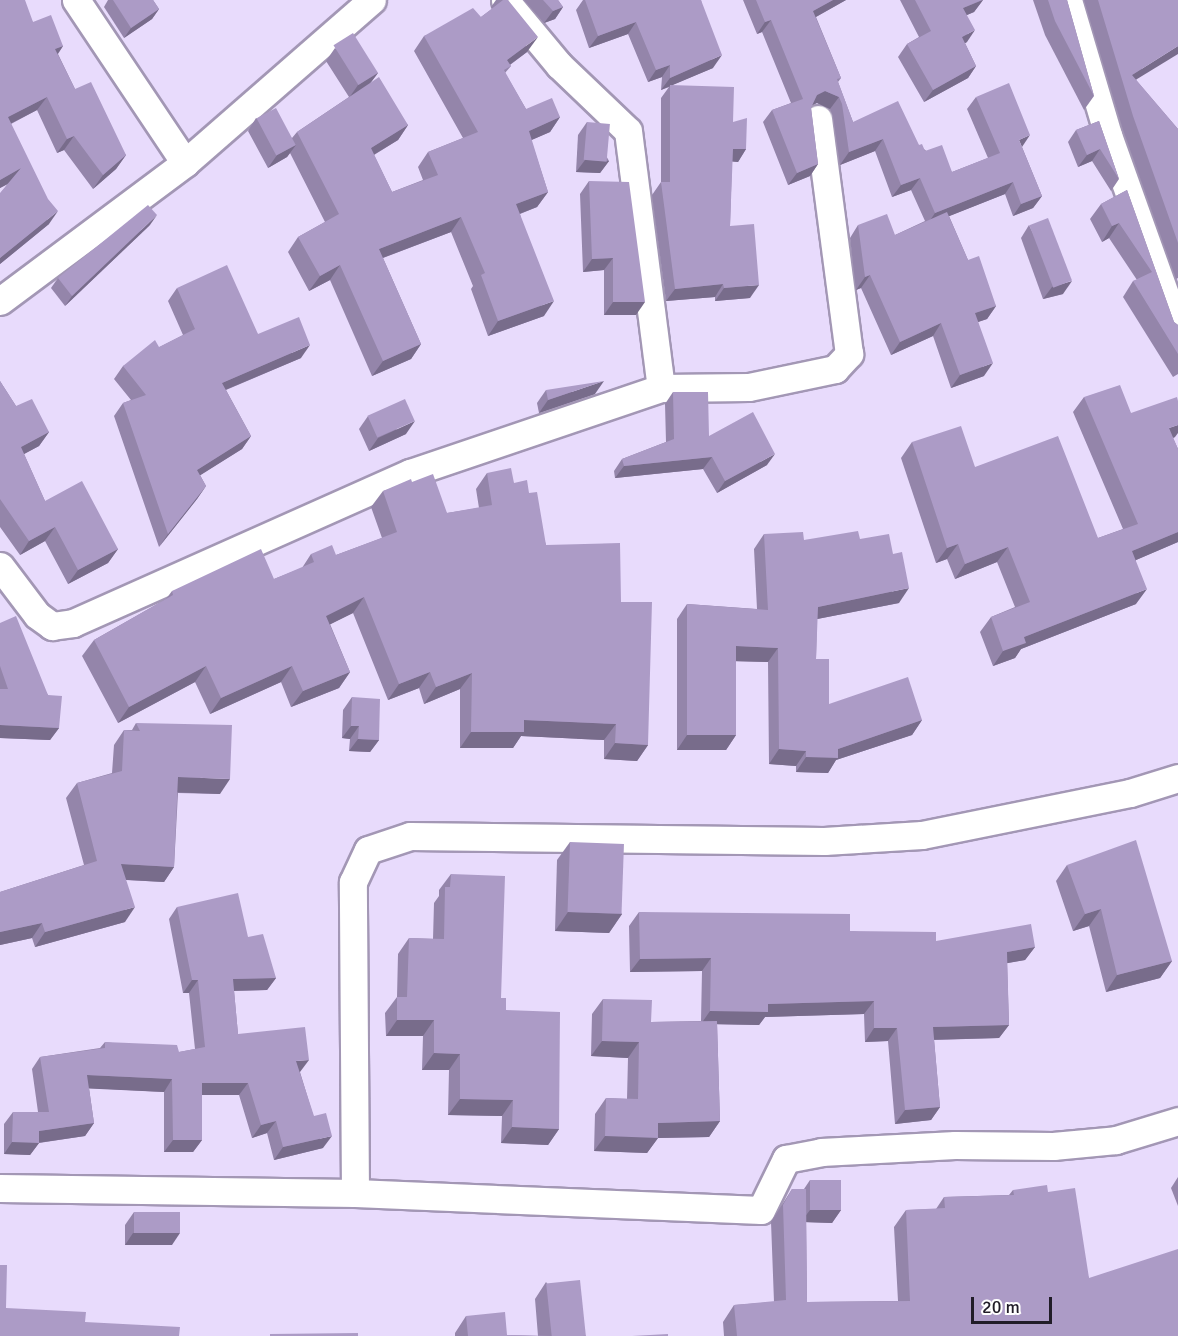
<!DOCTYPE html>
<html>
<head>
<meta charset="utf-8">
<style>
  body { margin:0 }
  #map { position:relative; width:1178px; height:1336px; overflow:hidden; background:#e8dbfc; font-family:Signika,sans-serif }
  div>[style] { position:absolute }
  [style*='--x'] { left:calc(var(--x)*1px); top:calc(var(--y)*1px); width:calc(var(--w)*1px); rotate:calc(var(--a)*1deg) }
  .roads { filter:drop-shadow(2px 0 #a397b5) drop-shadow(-2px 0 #a397b5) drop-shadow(0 2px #a397b5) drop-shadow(0 -2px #a397b5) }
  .minor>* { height:27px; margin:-13.5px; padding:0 13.5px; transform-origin:13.5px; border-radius:13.5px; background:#fff }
  .wall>* { inset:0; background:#9485aa }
  .shaded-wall>* { inset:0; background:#786c8b }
  .building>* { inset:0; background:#ac9bc6; transform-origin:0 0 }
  span { translate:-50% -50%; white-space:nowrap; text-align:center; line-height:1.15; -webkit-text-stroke:4.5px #fff; paint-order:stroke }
  .scale { position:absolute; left:971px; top:1297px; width:81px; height:27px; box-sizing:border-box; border:3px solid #211d28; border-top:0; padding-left:8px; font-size:18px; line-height:21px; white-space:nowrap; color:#211d28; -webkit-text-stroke:4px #fff; paint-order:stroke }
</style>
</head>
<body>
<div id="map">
  <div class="roads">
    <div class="minor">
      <i style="--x:76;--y:0;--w:196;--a:56.2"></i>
      <i style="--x:505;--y:0;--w:85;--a:50.3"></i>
      <i style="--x:559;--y:65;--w:95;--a:43.7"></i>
      <i style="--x:628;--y:131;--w:259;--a:82.7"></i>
      <i style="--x:1068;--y:0;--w:141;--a:73.5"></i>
      <i style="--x:1108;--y:135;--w:208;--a:70.3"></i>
      <i style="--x:0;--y:301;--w:231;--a:-36.7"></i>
      <i style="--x:185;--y:163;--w:248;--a:-41.1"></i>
      <i style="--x:0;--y:566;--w:61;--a:52.9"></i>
      <i style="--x:37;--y:615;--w:19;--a:36"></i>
      <i style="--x:52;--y:626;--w:21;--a:-8"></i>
      <i style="--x:73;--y:623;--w:369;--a:-24"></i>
      <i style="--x:410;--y:473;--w:265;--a:-18.7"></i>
      <i style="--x:661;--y:388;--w:88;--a:-0.7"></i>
      <i style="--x:749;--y:387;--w:88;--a:-11.8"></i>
      <i style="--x:835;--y:369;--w:21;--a:-47"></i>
      <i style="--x:849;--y:354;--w:237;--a:-97.5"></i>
      <i style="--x:0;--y:1188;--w:355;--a:0.8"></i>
      <i style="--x:355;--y:1193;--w:406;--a:2.4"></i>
      <i style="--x:761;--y:1210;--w:57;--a:-63.9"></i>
      <i style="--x:786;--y:1159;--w:36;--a:-11"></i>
      <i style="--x:821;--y:1152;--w:134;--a:-3"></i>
      <i style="--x:955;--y:1145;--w:98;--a:0.6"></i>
      <i style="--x:1053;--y:1146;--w:63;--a:-5.4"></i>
      <i style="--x:1116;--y:1140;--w:65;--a:-17"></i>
      <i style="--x:355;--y:1193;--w:311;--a:-90.4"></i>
      <i style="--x:353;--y:882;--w:35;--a:-65"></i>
      <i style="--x:368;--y:850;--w:44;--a:-18.4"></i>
      <i style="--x:410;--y:836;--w:414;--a:0.7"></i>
      <i style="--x:824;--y:841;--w:98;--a:-3.5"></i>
      <i style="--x:922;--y:835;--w:212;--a:-11.4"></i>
      <i style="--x:1130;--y:793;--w:50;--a:-17.4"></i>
    </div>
  </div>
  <div class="wall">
    <i style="clip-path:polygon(0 0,33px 22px,63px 46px,58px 54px,75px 89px,126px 155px,116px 169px,93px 189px,64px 150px,57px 153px,37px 110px,11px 124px,49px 224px,0 264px,0 194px,8px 184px,0 188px)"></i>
    <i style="clip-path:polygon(108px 0,153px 0,159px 9px,152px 19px,124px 38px,104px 7px)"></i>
    <i style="clip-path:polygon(496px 0,508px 0,527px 52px,510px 65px,511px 66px,505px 73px,526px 109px,560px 117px,550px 132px,531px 140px,548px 192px,537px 207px,520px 214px,544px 316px,488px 336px,471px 289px,473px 286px,451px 232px,383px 258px,421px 344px,411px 359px,372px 376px,330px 280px,309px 291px,288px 252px,298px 237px,325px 222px,290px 153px,287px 157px,268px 168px,248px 131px,256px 118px,292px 138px,297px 132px,349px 97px,326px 61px,335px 48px,378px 73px,370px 83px,408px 125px,398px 140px,374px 155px,392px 192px,423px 180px,418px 167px,428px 152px,463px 138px,414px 51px,424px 36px,481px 17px,492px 9px,491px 7px)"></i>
    <i style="clip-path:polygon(524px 0,558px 0,563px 7px,555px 19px,544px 23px)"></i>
    <i style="clip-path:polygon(583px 0,701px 0,713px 68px,672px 85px,733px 122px,746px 149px,738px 162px,732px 161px,730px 226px,750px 298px,715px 301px,715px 297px,666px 301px,652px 195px,661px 182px,661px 98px,669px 87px,661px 90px,662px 77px,648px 82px,628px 34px,589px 48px,576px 10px)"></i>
    <i style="clip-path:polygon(743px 0,846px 0,816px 17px,841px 78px,838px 82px,853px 122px,919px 145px,952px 172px,988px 158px,967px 109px,976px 97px,1022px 147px,1042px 196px,1033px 208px,1013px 216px,1005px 194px,949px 216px,968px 260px,996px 306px,987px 319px,978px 322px,984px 376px,951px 388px,933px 336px,891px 355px,861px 288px,856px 290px,850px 238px,858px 225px,895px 235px,925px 221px,911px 190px,892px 197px,875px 151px,840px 165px,833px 116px,830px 109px,817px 103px,812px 105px,811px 108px,818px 164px,810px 176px,788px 185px,763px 122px,772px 110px,791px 103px,762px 32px,757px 34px)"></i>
    <i style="clip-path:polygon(900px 0,983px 0,974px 12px,967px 15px,967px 42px,965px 43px,976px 66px,968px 78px,924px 102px,898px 57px,907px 44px,919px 37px)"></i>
    <i style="clip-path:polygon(1033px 0,1067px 0,1094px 96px,1084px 110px,1045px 35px)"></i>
    <i style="clip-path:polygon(1084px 0,1178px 0,1136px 80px,1178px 129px,1178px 278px,1176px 279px,1123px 130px)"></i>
    <i style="clip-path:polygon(1099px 121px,1119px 179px,1111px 191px,1092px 161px,1078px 167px,1068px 142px,1076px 130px)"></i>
    <i style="clip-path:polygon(587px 122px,609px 161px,600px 173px,576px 172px,578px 135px)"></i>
    <i style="clip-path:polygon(589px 181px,636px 315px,604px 315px,604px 270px,583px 272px,580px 194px)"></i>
    <i style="clip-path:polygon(1127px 190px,1174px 322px,1178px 325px,1178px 374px,1173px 377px,1123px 297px,1133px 281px,1137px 280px,1109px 238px,1102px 242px,1090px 219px,1101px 204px)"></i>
    <i style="clip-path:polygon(150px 225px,65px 306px,51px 288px,58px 278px)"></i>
    <i style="clip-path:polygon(1029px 225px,1063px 294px,1043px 299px,1021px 238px)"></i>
    <i style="clip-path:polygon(177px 288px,258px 334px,301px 358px,226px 390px,251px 436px,242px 449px,200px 475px,206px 486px,197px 499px,159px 547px,114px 416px,123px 403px,131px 400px,114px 379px,123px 366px,183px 335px,168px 301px)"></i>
    <i style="clip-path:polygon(0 381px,16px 406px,49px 432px,39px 446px,24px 454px,45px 501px,118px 549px,108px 563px,68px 584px,45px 541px,20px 555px,0 527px)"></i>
    <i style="clip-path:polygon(546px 390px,595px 394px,539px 413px,537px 403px)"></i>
    <i style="clip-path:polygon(673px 392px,709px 436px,767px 465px,717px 493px,703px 469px,615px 478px,614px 471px,622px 459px,666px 442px,665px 404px)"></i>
    <i style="clip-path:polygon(1084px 397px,1131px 413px,1175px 437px,1173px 438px,1178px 449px,1178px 542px,1136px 560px,1136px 604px,1021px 649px,1015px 658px,993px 666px,980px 632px,991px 617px,1015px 607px,997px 562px,955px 579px,947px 559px,936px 563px,901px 458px,912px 442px,975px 467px,1098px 538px,1123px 529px,1073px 412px)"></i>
    <i style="clip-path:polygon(368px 416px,406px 434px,369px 451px,359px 429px)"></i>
    <i style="clip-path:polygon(487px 473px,514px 483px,529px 493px,546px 545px,621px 602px,648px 745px,637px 761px,604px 759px,604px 740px,521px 736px,513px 748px,460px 748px,460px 689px,424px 704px,419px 688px,388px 700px,353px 613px,330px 624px,350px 672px,339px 688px,291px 707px,281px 682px,210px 714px,195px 682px,118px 723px,82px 656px,94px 640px,166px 599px,172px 591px,274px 579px,302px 568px,311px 554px,336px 555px,382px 538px,371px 507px,383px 491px,412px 482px,447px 513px,479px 508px,476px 489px)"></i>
    <i style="clip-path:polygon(764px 534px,804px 540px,860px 539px,899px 603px,817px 619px,816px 659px,829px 704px,922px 720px,912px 735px,836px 760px,828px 773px,796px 772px,796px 766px,769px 764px,768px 662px,736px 661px,736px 735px,726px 750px,677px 750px,677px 619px,687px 604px,757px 609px,754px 549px)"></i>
    <i style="clip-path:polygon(0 623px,48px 695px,59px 728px,50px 740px,0 738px)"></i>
    <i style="clip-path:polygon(352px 697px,379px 740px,370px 752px,349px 751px,350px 739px,342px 738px,343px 710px)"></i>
    <i style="clip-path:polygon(136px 723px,220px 794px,178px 793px,174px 867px,164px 882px,126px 880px,125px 922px,35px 947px,32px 938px,0 945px,0 892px,84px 865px,66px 798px,77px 783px,112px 773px,114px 745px,124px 730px,132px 730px)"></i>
    <i style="clip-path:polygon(570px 842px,622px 914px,609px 933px,555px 931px,557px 860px)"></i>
    <i style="clip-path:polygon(1067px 865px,1172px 961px,1160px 978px,1106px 992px,1089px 926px,1073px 931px,1056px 881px)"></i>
    <i style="clip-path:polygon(451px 874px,506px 1010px,559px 1129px,548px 1145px,501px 1143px,502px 1116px,448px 1115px,449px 1070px,422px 1070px,423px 1036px,386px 1036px,385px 1013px,397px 997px,398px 954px,409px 938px,433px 939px,434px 903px,439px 896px,439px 890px)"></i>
    <i style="clip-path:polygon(177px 907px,248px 937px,276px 978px,267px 990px,234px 991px,238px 1034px,300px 1072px,323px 1148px,274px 1160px,267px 1133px,252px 1138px,239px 1095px,202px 1095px,202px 1140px,193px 1152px,164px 1152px,164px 1092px,89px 1088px,94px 1123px,85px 1136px,39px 1143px,30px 1155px,4px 1154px,4px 1124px,13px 1112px,38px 1112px,32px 1069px,40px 1057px,100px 1048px,105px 1042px,179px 1052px,195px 1049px,189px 993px,183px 993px,169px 919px)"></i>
    <i style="clip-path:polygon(639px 912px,850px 931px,936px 941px,1035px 947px,1025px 960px,1007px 963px,1009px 1025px,999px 1038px,934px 1040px,940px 1107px,931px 1120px,895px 1124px,888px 1041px,865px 1042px,864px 1014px,765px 1017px,759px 1025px,717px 1024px,720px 1121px,709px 1137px,658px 1138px,647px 1153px,594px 1151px,595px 1114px,606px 1098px,627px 1099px,628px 1058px,591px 1056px,592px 1014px,603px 999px,651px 1022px,701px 1021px,702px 971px,630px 972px,629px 926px)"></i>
    <i style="clip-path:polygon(1178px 1177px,1178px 1206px,1171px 1188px)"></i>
    <i style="clip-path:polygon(810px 1180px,841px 1210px,832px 1223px,806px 1222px,807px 1302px,898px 1301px,894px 1227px,906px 1210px,936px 1209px,944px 1197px,1009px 1195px,1013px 1190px,1048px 1192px,1089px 1278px,1178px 1336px,724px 1336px,723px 1322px,734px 1305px,774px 1302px,771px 1222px,792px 1189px,804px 1189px)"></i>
    <i style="clip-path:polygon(134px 1212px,172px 1245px,125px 1245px,125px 1225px)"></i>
    <i style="clip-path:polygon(546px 1282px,586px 1336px,455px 1336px,455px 1333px,466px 1316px,507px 1335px,538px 1336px,535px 1299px)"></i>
  </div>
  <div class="shaded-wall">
    <i style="clip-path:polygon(833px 0,846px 0,805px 23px,813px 11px)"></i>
    <i style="clip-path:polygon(983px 0,974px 12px,955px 20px,963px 8px)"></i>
    <i style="clip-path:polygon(563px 7px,555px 19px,544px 23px,553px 11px)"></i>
    <i style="clip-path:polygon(159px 9px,152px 19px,124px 38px,131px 28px)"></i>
    <i style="clip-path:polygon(771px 20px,762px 32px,757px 34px,765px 22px)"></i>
    <i style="clip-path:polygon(636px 22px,628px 34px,589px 48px,598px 36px)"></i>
    <i style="clip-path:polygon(975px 30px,967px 42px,953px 50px,962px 37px)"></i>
    <i style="clip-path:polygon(538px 37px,527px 52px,497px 74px,507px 60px)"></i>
    <i style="clip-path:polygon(63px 46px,54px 59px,55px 49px)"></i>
    <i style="clip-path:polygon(1178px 46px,1178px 54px,1124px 87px,1132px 75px)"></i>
    <i style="clip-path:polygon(722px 55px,713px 68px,661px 90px,670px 78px)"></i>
    <i style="clip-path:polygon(670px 65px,662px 77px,648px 82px,656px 70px)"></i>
    <i style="clip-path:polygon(976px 66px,968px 78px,924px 102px,933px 90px)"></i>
    <i style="clip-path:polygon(378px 73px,369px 85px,349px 98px,358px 85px)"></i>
    <i style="clip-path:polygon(825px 91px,839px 97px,830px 109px,817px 103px,808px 107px,817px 95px)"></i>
    <i style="clip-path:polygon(47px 97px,37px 110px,0 129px,8px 117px)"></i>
    <i style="clip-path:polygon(560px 117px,550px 132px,518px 146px,529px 131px)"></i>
    <i style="clip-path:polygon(408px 125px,398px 140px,360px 163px,371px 148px)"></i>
    <i style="clip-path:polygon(1030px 135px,1022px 147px,1019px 140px)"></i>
    <i style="clip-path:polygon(74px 136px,64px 150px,57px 153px,67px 139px)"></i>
    <i style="clip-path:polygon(883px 139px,875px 151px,840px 165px,849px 152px)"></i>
    <i style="clip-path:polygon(296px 145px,287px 157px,268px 168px,277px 155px)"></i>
    <i style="clip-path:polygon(733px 149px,746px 149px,738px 162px,724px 161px)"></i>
    <i style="clip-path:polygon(1100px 149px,1092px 161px,1078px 167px,1087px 155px)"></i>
    <i style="clip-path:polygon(126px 155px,116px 169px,93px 189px,103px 175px)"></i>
    <i style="clip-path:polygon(585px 160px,609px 161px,600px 173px,576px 172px)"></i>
    <i style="clip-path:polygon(818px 164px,810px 176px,788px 185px,797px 173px)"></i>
    <i style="clip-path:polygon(21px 168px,11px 182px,0 188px,0 180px)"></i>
    <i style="clip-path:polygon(920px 178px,911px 190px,892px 197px,901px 185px)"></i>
    <i style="clip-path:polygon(1013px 182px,1005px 194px,927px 225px,935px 213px)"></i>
    <i style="clip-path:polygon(548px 192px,537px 207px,506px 219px,516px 204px)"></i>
    <i style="clip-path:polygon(1042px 196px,1033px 208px,1013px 216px,1021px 204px)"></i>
    <i style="clip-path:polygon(58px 211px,49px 224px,0 264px,0 258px)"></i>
    <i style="clip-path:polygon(157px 215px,150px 225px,65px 306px,72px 296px)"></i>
    <i style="clip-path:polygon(461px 217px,451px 232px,369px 263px,379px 249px)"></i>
    <i style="clip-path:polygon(1119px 223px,1109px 238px,1102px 242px,1112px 226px)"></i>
    <i style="clip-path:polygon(613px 258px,604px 270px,583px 272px,592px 259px)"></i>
    <i style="clip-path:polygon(340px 265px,330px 280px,309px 291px,320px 276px)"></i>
    <i style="clip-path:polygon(870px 275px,861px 288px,856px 290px,865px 277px)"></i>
    <i style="clip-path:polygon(1072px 281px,1063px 294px,1043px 299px,1052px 287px)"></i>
    <i style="clip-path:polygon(723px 284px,715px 297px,666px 301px,675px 289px)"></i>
    <i style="clip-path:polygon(759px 285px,750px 298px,715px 301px,724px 288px)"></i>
    <i style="clip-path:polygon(554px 301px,544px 316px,488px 336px,498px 321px)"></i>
    <i style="clip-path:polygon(613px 302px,645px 302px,636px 315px,604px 315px)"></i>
    <i style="clip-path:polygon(996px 306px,987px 319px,966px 326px,975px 313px)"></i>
    <i style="clip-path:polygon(941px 323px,933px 336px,891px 355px,900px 342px)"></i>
    <i style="clip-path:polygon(421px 344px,411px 359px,372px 376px,383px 361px)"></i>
    <i style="clip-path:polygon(310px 345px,301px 358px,213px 395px,222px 383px)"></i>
    <i style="clip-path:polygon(993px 363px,984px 376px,951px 388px,960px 375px)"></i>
    <i style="clip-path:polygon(604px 381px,595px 394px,539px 413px,548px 400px)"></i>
    <i style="clip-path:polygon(415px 421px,406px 434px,369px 451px,378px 438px)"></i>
    <i style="clip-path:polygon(1178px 425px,1178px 433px,1175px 437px,1159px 443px,1169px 428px)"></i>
    <i style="clip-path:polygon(49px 432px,39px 446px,11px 461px,21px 447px)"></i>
    <i style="clip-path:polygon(251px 436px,242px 449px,188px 483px,197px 470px)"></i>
    <i style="clip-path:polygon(775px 454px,767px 465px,717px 493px,725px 481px)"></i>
    <i style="clip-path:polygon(712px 457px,703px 469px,615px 478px,624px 466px)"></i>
    <i style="clip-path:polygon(206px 486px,197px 499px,159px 547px,168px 534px)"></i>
    <i style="clip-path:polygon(55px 527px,45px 541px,20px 555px,29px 541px)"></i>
    <i style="clip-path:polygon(1178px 532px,1178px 542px,1122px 566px,1132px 551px)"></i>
    <i style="clip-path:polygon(958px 544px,947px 559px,936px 563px,947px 548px)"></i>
    <i style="clip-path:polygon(1008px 547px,997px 562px,955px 579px,965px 564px)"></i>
    <i style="clip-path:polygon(118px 549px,108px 563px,68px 584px,78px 570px)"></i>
    <i style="clip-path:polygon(909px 588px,899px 603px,807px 621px,818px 607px)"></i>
    <i style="clip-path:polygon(1147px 589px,1136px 604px,1021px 649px,1015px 658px,993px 666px,1003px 651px,1024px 637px)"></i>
    <i style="clip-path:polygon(364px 597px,353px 613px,315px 632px,326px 616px)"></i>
    <i style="clip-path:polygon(736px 646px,778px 648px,768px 662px,726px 661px)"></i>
    <i style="clip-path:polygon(206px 666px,195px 682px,118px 723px,129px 707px)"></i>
    <i style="clip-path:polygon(292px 666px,281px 682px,210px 714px,221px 698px)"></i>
    <i style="clip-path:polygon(350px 672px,339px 688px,291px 707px,303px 691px)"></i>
    <i style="clip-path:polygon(430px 672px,419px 688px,388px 700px,399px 684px)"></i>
    <i style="clip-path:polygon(472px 673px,460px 689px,424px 704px,436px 687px)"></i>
    <i style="clip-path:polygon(524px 720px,616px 724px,604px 740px,521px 736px,513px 748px,460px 748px,471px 732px)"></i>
    <i style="clip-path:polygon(922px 720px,912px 735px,836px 760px,828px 773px,796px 772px,806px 757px,838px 749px)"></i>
    <i style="clip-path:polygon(0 725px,59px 728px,50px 740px,0 738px)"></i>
    <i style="clip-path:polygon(351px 726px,359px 726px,350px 739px,342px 738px)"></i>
    <i style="clip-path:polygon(687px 735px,736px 735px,726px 750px,677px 750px)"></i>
    <i style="clip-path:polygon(358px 739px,379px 740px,370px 752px,349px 751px)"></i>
    <i style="clip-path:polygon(615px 743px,648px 745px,637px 761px,604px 759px)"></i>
    <i style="clip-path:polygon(779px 749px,806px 751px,796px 766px,769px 764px)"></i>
    <i style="clip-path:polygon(178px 777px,230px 779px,220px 794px,168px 792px)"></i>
    <i style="clip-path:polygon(121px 864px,174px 867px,164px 882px,111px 879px)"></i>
    <i style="clip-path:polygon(135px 907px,125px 922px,35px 947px,45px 932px)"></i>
    <i style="clip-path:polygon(1101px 909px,1089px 926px,1073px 931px,1085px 914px)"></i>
    <i style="clip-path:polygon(568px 912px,622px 914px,609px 933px,555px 931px)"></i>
    <i style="clip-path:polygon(42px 923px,32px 938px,0 945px,0 932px)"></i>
    <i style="clip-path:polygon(1035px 947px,1025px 960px,997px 965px,1007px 952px)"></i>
    <i style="clip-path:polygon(711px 958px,702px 971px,630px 972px,640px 959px)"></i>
    <i style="clip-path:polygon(1172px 961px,1160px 978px,1106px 992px,1117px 975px)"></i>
    <i style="clip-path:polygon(276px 978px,267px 990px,224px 991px,233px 979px)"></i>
    <i style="clip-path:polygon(192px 980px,198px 980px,189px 993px,183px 993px)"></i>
    <i style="clip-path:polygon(874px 1001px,864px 1014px,765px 1017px,759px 1025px,701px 1024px,710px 1011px,768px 1004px)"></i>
    <i style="clip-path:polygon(397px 1020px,434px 1020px,423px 1036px,386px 1036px)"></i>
    <i style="clip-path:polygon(1009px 1025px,999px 1038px,923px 1040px,933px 1027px)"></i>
    <i style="clip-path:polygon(874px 1028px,897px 1028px,888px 1041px,865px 1042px)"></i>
    <i style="clip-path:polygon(602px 1041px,639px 1042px,628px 1058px,591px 1056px)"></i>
    <i style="clip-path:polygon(434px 1053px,460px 1054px,449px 1070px,422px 1070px)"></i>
    <i style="clip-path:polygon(309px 1060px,300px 1072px,287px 1073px,296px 1061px)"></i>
    <i style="clip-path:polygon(87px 1075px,172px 1079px,164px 1092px,78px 1088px)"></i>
    <i style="clip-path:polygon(202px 1083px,248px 1083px,239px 1095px,193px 1095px)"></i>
    <i style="clip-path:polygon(460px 1099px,513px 1100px,502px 1116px,448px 1115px)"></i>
    <i style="clip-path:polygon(940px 1107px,931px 1120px,895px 1124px,905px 1110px)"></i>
    <i style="clip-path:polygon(276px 1121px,267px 1133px,252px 1138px,261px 1125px)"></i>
    <i style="clip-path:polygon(720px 1121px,709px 1137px,658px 1138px,647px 1153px,594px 1151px,605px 1136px,658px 1123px)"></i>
    <i style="clip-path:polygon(94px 1123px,85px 1136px,37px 1143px,39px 1143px,30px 1155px,4px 1154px,12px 1142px,39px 1131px)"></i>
    <i style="clip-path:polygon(512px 1127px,559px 1129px,548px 1145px,501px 1143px)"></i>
    <i style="clip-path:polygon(332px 1136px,323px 1148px,274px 1160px,283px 1147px)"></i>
    <i style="clip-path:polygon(173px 1140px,202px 1140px,193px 1152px,164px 1152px)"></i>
    <i style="clip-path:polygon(810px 1210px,841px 1210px,832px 1223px,801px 1222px)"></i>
    <i style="clip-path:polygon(133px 1233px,180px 1233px,172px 1245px,125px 1245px)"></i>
  </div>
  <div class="building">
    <i style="clip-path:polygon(0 0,25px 0,33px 22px,51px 15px,63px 46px,55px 49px,75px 89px,91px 82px,126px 155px,103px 175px,74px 136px,67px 139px,47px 97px,8px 117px,48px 199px,58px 211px,0 258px,0 193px,21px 168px,0 180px)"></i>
    <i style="clip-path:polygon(113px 0,153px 0,159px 9px,131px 28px)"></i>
    <i style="clip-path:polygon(503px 0,508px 0,538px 37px,507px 60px,511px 66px,504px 70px,526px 109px,552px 98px,560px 117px,529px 131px,548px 192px,516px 204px,554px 301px,498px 321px,481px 275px,485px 273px,461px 217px,379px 249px,421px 344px,383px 361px,340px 265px,320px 276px,298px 237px,339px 214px,297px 132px,379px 77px,408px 125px,371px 148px,392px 192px,438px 175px,428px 152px,478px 132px,424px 36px,473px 8px,481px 17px)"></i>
    <i style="clip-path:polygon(543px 0,558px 0,563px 7px,553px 11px)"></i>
    <i style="clip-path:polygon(585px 0,701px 0,722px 55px,670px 78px,670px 65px,656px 70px,636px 22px,598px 36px)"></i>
    <i style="clip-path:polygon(756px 0,833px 0,813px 11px,841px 78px,837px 79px,853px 122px,898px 101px,919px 145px,922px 144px,925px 151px,942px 145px,952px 172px,1000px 153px,976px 97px,1009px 83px,1030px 135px,1019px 140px,1042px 196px,1021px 204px,1013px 182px,935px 213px,920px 178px,901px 185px,883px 139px,849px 152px,842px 104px,839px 97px,825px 91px,817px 95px,811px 108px,818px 164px,797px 173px,772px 110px,803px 99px,771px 20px,765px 22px)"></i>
    <i style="clip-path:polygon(915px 0,982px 0,963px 8px,975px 30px,962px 37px,976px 66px,933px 90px,907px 44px,931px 31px)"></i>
    <i style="clip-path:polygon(1048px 0,1067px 0,1094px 96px,1055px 21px)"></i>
    <i style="clip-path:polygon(1098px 0,1178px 0,1178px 46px,1132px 75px,1178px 129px,1178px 243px,1133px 116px)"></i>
    <i style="left:353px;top:33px;width:47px;height:23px;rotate:58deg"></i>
    <i style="clip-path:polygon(670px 85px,734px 87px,733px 122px,747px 118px,746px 149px,733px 149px,730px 226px,754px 224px,759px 285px,724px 288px,723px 284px,675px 289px,661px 182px,670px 182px)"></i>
    <i style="left:276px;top:108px;width:42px;height:22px;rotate:62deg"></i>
    <i style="clip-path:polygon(1099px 121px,1119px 179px,1100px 149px,1087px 155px,1076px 130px)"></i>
    <i style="left:587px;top:122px;width:23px;height:38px;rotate:5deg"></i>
    <i style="clip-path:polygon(589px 181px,629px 182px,645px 302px,613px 302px,613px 258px,592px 259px)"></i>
    <i style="clip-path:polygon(1127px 190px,1174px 322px,1178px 325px,1178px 354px,1133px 281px,1152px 272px,1119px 223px,1112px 226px,1101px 204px)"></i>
    <i style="clip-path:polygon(148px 205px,157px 215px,72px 296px,58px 278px)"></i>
    <i style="clip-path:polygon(947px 212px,968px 260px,979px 256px,996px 306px,975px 313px,993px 363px,960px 375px,941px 323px,900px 342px,870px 275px,865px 277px,858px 225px,887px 214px,895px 235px)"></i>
    <i style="left:1048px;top:218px;width:67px;height:20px;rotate:69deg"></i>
    <i style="clip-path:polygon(227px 265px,258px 334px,299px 317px,310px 345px,222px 383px,251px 436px,197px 470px,206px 486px,168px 534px,123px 403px,146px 395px,123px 366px,155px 340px,159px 347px,195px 329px,177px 288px)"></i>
    <i style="clip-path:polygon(0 381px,16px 406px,32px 399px,49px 432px,21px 447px,45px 501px,82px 481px,118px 549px,78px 570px,55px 527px,29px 541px,0 499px)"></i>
    <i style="clip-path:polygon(604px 381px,548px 400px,546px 390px)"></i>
    <i style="clip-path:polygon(1120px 385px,1131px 413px,1177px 397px,1178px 401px,1178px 425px,1169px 428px,1178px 449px,1178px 532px,1132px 551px,1147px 589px,1024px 637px,1026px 643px,1003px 651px,991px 617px,1030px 602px,1008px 547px,965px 564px,958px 544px,947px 548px,912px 442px,961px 426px,975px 467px,1058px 436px,1098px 538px,1138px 524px,1084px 397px)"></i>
    <i style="clip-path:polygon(673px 392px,708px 392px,709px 436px,753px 412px,775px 454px,725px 481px,712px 457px,624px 466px,622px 459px,674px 439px)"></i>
    <i style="left:405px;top:399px;width:24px;height:41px;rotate:66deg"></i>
    <i style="clip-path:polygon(511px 468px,514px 483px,527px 480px,529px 493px,537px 492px,546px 545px,620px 543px,621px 602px,652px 602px,648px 745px,615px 743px,616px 724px,524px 720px,524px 732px,471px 732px,472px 673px,436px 687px,430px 672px,399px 684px,364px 597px,326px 616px,350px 672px,303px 691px,292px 666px,221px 698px,206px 666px,129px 707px,94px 640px,173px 595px,172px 591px,261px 549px,274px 579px,314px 562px,311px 554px,332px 545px,336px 555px,397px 532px,383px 491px,411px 479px,412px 482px,433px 474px,447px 513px,492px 505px,487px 473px)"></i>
    <i style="clip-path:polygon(858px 531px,860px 539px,889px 534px,893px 554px,902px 552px,909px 588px,818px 607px,816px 659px,829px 659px,829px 704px,908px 677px,922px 720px,838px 749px,838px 758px,806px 757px,806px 751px,779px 749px,778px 648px,736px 646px,736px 735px,687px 735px,687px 604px,768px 610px,764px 534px,803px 532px,804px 540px)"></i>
    <i style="clip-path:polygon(16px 616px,48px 695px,62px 696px,59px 728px,0 725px,0 689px,8px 689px,0 666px,0 623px)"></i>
    <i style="clip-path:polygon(352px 697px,380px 699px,379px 740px,358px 739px,359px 726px,351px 726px)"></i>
    <i style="clip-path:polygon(136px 723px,232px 725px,230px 779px,178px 777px,174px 867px,121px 864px,135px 907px,45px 932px,42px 923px,0 932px,0 892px,97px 861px,77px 783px,122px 771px,124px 730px,140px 731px)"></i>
    <i style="clip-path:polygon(1136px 840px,1172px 961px,1117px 975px,1101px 909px,1085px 914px,1067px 865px)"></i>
    <i style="left:570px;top:842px;width:54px;height:70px;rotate:2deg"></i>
    <i style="clip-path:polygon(451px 874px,505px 876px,501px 998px,506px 998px,506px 1010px,560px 1012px,559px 1129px,512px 1127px,513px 1100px,460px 1099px,460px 1054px,434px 1053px,434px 1020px,397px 1020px,397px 997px,407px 997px,409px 938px,444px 939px,445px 887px,450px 887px)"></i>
    <i style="clip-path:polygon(238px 893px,248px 937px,263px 934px,276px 978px,233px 979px,238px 1034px,305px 1027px,309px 1060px,296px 1061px,314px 1116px,326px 1113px,332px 1136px,283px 1147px,276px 1121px,261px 1125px,248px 1083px,202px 1083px,202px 1140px,173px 1140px,172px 1079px,87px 1075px,94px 1123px,39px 1131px,39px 1143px,12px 1142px,13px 1112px,49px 1112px,40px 1057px,105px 1048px,105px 1042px,177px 1045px,179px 1052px,205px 1047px,198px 980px,192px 980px,177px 907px)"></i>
    <i style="clip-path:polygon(639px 912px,850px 914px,850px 931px,936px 932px,936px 941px,1031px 924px,1035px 947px,1007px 952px,1009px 1025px,933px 1027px,940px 1107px,905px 1110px,897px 1028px,874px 1028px,874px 1001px,768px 1004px,768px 1012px,710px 1011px,711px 958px,640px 959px)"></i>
    <i style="clip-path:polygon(603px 999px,652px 1000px,651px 1022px,717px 1021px,720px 1121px,658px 1123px,658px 1138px,605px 1136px,606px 1098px,638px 1099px,639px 1042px,602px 1041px)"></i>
    <i style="left:810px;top:1180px;width:31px;height:30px"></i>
    <i style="clip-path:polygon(1047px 1185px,1048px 1192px,1075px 1188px,1089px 1278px,1178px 1249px,1178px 1336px,737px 1336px,734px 1305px,786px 1300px,783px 1205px,792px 1189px,806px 1189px,807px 1302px,910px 1301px,906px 1210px,945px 1208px,944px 1197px,1014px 1195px,1013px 1190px)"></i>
    <i style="left:134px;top:1212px;width:46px;height:21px"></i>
    <i style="clip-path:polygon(0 1265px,7px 1265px,6px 1308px,86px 1312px,85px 1322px,180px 1327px,179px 1336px,0 1336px)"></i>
    <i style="left:580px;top:1280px;width:56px;height:34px;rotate:84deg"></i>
    <i style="clip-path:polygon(505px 1312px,507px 1335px,552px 1336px,468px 1336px,466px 1316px)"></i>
    <i style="clip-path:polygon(358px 1333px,358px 1336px,270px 1336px,270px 1334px)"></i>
    <i style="clip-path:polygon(668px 1334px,668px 1336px,632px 1336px)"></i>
  </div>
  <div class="scale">20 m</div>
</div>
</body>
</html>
